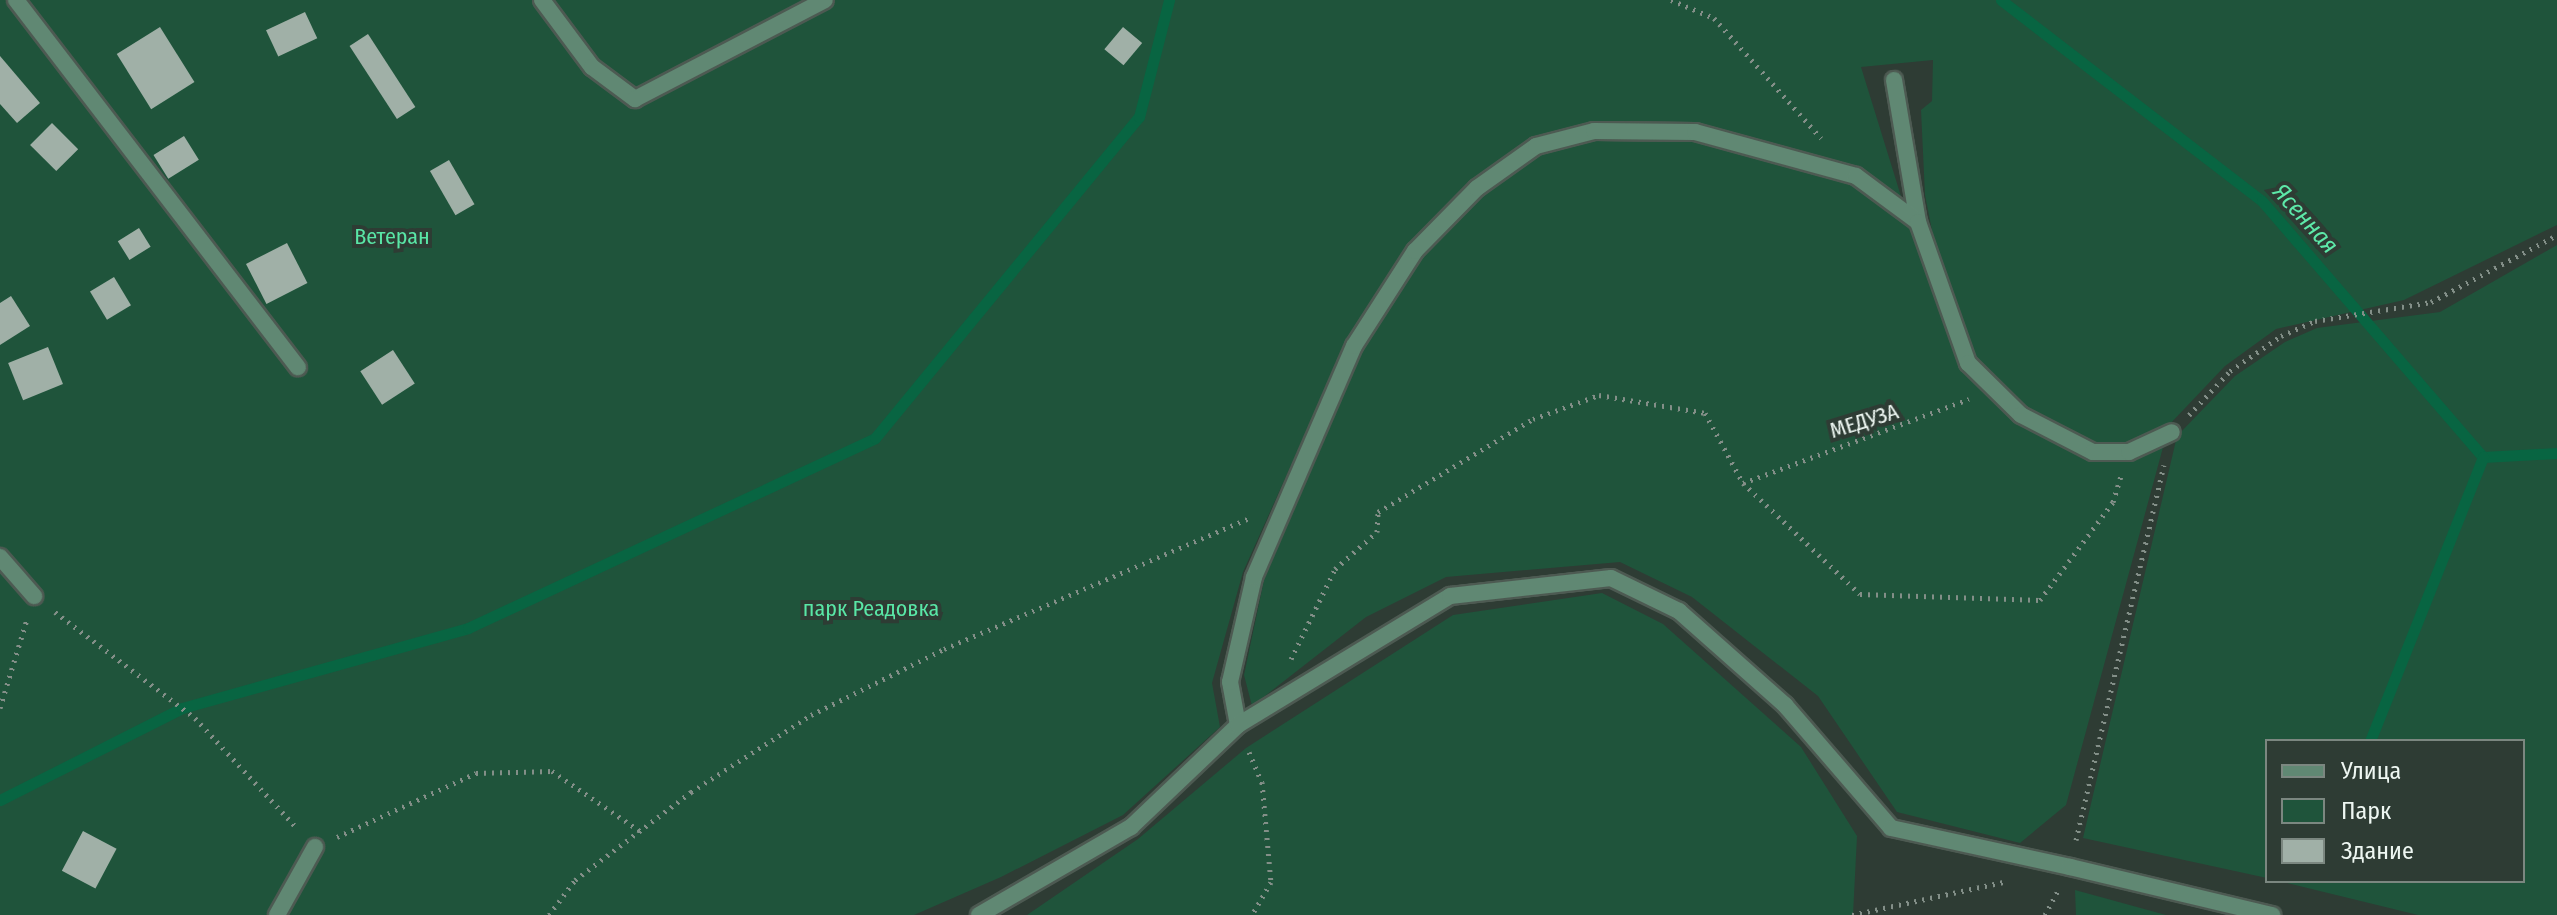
<!DOCTYPE html>
<html>
<head>
<meta charset="utf-8">
<style>
  body { margin:0 }
  #map { position:relative; width:2557px; height:915px; overflow:hidden; background:#2e3c34; font-family:"Fira Sans Condensed",sans-serif }
  div>[style] { position:absolute }
  [style*='--x'] { left:calc(var(--x)*1px); top:calc(var(--y)*1px); width:calc(var(--w)*1px); rotate:calc(var(--a)*1deg) }
  .green>* { inset:0; background:#1f543b }
  .stream>* { height:11px; margin:-5.5px; padding:0 5.5px; transform-origin:5.5px; border-radius:5.5px; background:#086542 }
  .building>* { inset:0; background:#a0b0a7; transform-origin:0 0 }
  .path>* { height:5px; margin-top:-2.5px; transform-origin:0; background:repeating-linear-gradient(90deg,#838f88 0 2px,transparent 0 8px) }
  .roads { filter:drop-shadow(2px 0 #4d5a52) drop-shadow(-2px 0 #4d5a52) drop-shadow(0 2px #4d5a52) drop-shadow(0 -2px #4d5a52) }
  .lane>* { height:16px; margin:-8px; padding:0 8px; transform-origin:8px; border-radius:8px; background:#608873 }
  .street>* { height:16px; margin:-8px; padding:0 8px; transform-origin:8px; border-radius:8px; background:#608873 }
  span { translate:-50% -50%; white-space:nowrap; text-align:center; line-height:1.15; -webkit-text-stroke:8px #2e3c34; paint-order:stroke }
  .park-label { font-size:22px; color:#59e6a6 }
  .street-label { font-size:22px; color:#eef7f2 }
  .water-label { font-size:24px; color:#5de9a9; font-style:italic }
  .legend { position:absolute; left:2265px; top:739px; width:260px; height:144px; box-sizing:border-box; background:#2e3c34; border:2px solid #7b8780; margin:0; padding:10px 14px; list-style:none; font-size:24px; color:#eef7f2 }
  .legend li { display:flex; align-items:center; gap:16px; height:40px }
  .legend b { width:40px; border:2px solid #7b8780 }
</style>
</head>
<body>
<div id="map">
  <div class="green">
    <i style="clip-path:polygon(0 0,2557px 0,2557px 225px,2404px 300px,2276px 329px,2225px 366px,2168px 426px,2129px 449px,2094px 448px,2024px 412px,1973px 360px,1941px 276px,1925px 195px,1921px 110px,1932px 101px,1933px 60px,1861px 67px,1904px 206px,1858px 170px,1695px 125px,1592px 123px,1532px 139px,1471px 183px,1408px 247px,1346px 343px,1243px 572px,1212px 683px,1220px 727px,1123px 815px,1001px 877px,914px 915px,0 915px)"></i>
    <i style="clip-path:polygon(1597px 139px,1695px 139px,1854px 182px,1914px 228px,1964px 366px,2019px 418px,2091px 456px,2165px 440px,2066px 805px,2020px 843px,1897px 812px,1818px 696px,1692px 597px,1620px 562px,1446px 577px,1366px 617px,1252px 706px,1244px 675px,1264px 580px,1362px 352px,1421px 254px,1483px 193px,1540px 153px)"></i>
    <i style="clip-path:polygon(2557px 245px,2557px 915px,2418px 915px,2279px 881px,2523px 881px,2523px 741px,2267px 741px,2267px 878px,2083px 838px,2177px 436px,2235px 376px,2285px 342px,2317px 328px,2440px 312px)"></i>
    <i style="clip-path:polygon(1602px 593px,1663px 624px,1801px 747px,1857px 836px,1853px 915px,1027px 915px,1138px 839px,1246px 748px,1453px 615px)"></i>
    <i style="clip-path:polygon(2075px 890px,2166px 915px,2076px 915px)"></i>
  </div>
  <div class="stream">
    <i style="--x:2001;--y:0;--w:329;--a:37.6"></i>
    <i style="--x:2262;--y:201;--w:338;--a:49.2"></i>
    <i style="--x:2483;--y:457;--w:74;--a:-3.1"></i>
    <i style="--x:2370;--y:741;--w:306;--a:-68.3"></i>
    <i style="--x:0;--y:800;--w:204;--a:-26.8"></i>
    <i style="--x:182;--y:708;--w:297;--a:-15.6"></i>
    <i style="--x:468;--y:628;--w:449;--a:-25"></i>
    <i style="--x:875;--y:438;--w:416;--a:-50.6"></i>
    <i style="--x:1139;--y:117;--w:121;--a:-75.6"></i>
  </div>
  <div class="building">
    <i style="left:305px;top:12px;width:29px;height:43px;rotate:65deg"></i>
    <i style="left:160px;top:27px;width:65px;height:51px;rotate:58deg"></i>
    <i style="left:1123px;top:27px;width:25px;height:29px;rotate:40deg"></i>
    <i style="left:368px;top:34px;width:87px;height:22px;rotate:57deg"></i>
    <i style="clip-path:polygon(0 56px,40px 103px,17px 123px,0 104px)"></i>
    <i style="left:52px;top:123px;width:37px;height:31px;rotate:45deg"></i>
    <i style="left:184px;top:136px;width:28px;height:36px;rotate:58deg"></i>
    <i style="left:449px;top:160px;width:51px;height:22px;rotate:60deg"></i>
    <i style="left:139px;top:228px;width:22px;height:25px;rotate:58deg"></i>
    <i style="left:287px;top:243px;width:45px;height:46px;rotate:63deg"></i>
    <i style="left:114px;top:277px;width:33px;height:28px;rotate:59deg"></i>
    <i style="clip-path:polygon(11px 296px,30px 326px,0 345px,0 303px)"></i>
    <i style="left:48px;top:347px;width:40px;height:43px;rotate:68deg"></i>
    <i style="left:393px;top:350px;width:40px;height:39px;rotate:57deg"></i>
    <i style="left:83px;top:831px;width:38px;height:45px;rotate:28deg"></i>
  </div>
  <div class="path">
    <i style="--x:1671;--y:0;--w:47;--a:22.7"></i>
    <i style="--x:1714;--y:18;--w:161;--a:48.3"></i>
    <i style="--x:2189;--y:415;--w:60;--a:-47"></i>
    <i style="--x:2230;--y:371;--w:62;--a:-34.5"></i>
    <i style="--x:2281;--y:336;--w:37;--a:-24"></i>
    <i style="--x:2315;--y:321;--w:118;--a:-9.3"></i>
    <i style="--x:2431;--y:302;--w:143;--a:-28"></i>
    <i style="--x:1743;--y:483;--w:241;--a:-20.4"></i>
    <i style="--x:55;--y:612;--w:176;--a:37.1"></i>
    <i style="--x:195;--y:718;--w:150;--a:47.2"></i>
    <i style="--x:1291;--y:659;--w:100;--a:-63.9"></i>
    <i style="--x:1335;--y:569;--w:56;--a:-41.4"></i>
    <i style="--x:1377;--y:532;--w:20;--a:-87"></i>
    <i style="--x:1378;--y:512;--w:181;--a:-31"></i>
    <i style="--x:1533;--y:419;--w:70;--a:-20"></i>
    <i style="--x:1599;--y:395;--w:108;--a:9.6"></i>
    <i style="--x:1705;--y:413;--w:80;--a:61.5"></i>
    <i style="--x:1743;--y:483;--w:161;--a:43.5"></i>
    <i style="--x:1860;--y:594;--w:180;--a:1.9"></i>
    <i style="--x:2040;--y:600;--w:122;--a:-53.3"></i>
    <i style="--x:2113;--y:502;--w:27;--a:-73"></i>
    <i style="--x:0;--y:708;--w:93;--a:-73.1"></i>
    <i style="--x:1249;--y:752;--w:33;--a:67"></i>
    <i style="--x:1262;--y:782;--w:100;--a:84.9"></i>
    <i style="--x:1271;--y:882;--w:38;--a:120"></i>
    <i style="--x:337;--y:837;--w:153;--a:-24.7"></i>
    <i style="--x:476;--y:773;--w:76;--a:-1.5"></i>
    <i style="--x:552;--y:771;--w:107;--a:34.3"></i>
    <i style="--x:2076;--y:840;--w:385;--a:-76.8"></i>
    <i style="--x:549;--y:915;--w:44;--a:-53.4"></i>
    <i style="--x:575;--y:880;--w:146;--a:-37.2"></i>
    <i style="--x:691;--y:792;--w:143;--a:-32.7"></i>
    <i style="--x:811;--y:715;--w:148;--a:-26.4"></i>
    <i style="--x:944;--y:649;--w:333;--a:-23.2"></i>
    <i style="--x:1852;--y:915;--w:155;--a:-12.3"></i>
    <i style="--x:2045;--y:915;--w:27;--a:-62"></i>
  </div>
  <div class="roads">
    <div class="lane">
      <i style="--x:16;--y:0;--w:463;--a:52.5"></i>
      <i style="--x:542;--y:0;--w:84;--a:53.3"></i>
      <i style="--x:592;--y:67;--w:54;--a:36.7"></i>
      <i style="--x:635;--y:99;--w:214;--a:-27.5"></i>
      <i style="--x:1894;--y:80;--w:144;--a:80.4"></i>
      <i style="--x:0;--y:557;--w:52;--a:48.9"></i>
      <i style="--x:1238;--y:725;--w:44;--a:-100.5"></i>
      <i style="--x:1230;--y:682;--w:108;--a:-77.1"></i>
      <i style="--x:1254;--y:577;--w:252;--a:-66.6"></i>
      <i style="--x:1354;--y:346;--w:113;--a:-57.3"></i>
      <i style="--x:1415;--y:251;--w:88;--a:-45.5"></i>
      <i style="--x:1477;--y:188;--w:72;--a:-35.4"></i>
      <i style="--x:1536;--y:146;--w:60;--a:-14.5"></i>
      <i style="--x:1594;--y:131;--w:101;--a:0.6"></i>
      <i style="--x:1695;--y:132;--w:167;--a:15.3"></i>
      <i style="--x:1856;--y:176;--w:77;--a:36.6"></i>
      <i style="--x:1918;--y:222;--w:150;--a:70.5"></i>
      <i style="--x:1968;--y:363;--w:74;--a:44.5"></i>
      <i style="--x:2021;--y:415;--w:81;--a:27.2"></i>
      <i style="--x:2093;--y:452;--w:36;--a:0"></i>
      <i style="--x:2129;--y:452;--w:47;--a:-24.9"></i>
      <i style="--x:277;--y:915;--w:78;--a:-60.8"></i>
      <i style="--x:979;--y:915;--w:176;--a:-30.1"></i>
      <i style="--x:1131;--y:827;--w:148;--a:-43.6"></i>
      <i style="--x:1238;--y:725;--w:248;--a:-31.3"></i>
      <i style="--x:1450;--y:596;--w:162;--a:-6.4"></i>
      <i style="--x:1611;--y:578;--w:76;--a:25.9"></i>
      <i style="--x:1679;--y:611;--w:142;--a:41.6"></i>
      <i style="--x:1785;--y:705;--w:162;--a:49.2"></i>
      <i style="--x:1891;--y:828;--w:183;--a:12.3"></i>
    </div>
    <div class="street">
      <i style="--x:2070;--y:867;--w:208;--a:13.4"></i>
    </div>
  </div>
  <div class="park-label">
    <span style="left:392px;top:237px">Ветеран</span>
    <span style="left:871px;top:609px">парк Реадовка</span>
  </div>
  <div class="street-label">
    <span style="left:1864px;top:421px;rotate:-17deg">МЕДУЗА</span>
  </div>
  <div class="water-label">
    <span style="left:2305px;top:219px;rotate:48deg">Ясенная</span>
  </div>
  <ul class="legend">
  <li><b style="height:10px;background:#608873"></b>Улица</li>
  <li><b style="height:22px;background:#1f543b"></b>Парк</li>
  <li><b style="height:22px;background:#a0b0a7"></b>Здание</li>
  </ul>
</div>
</body>
</html>
